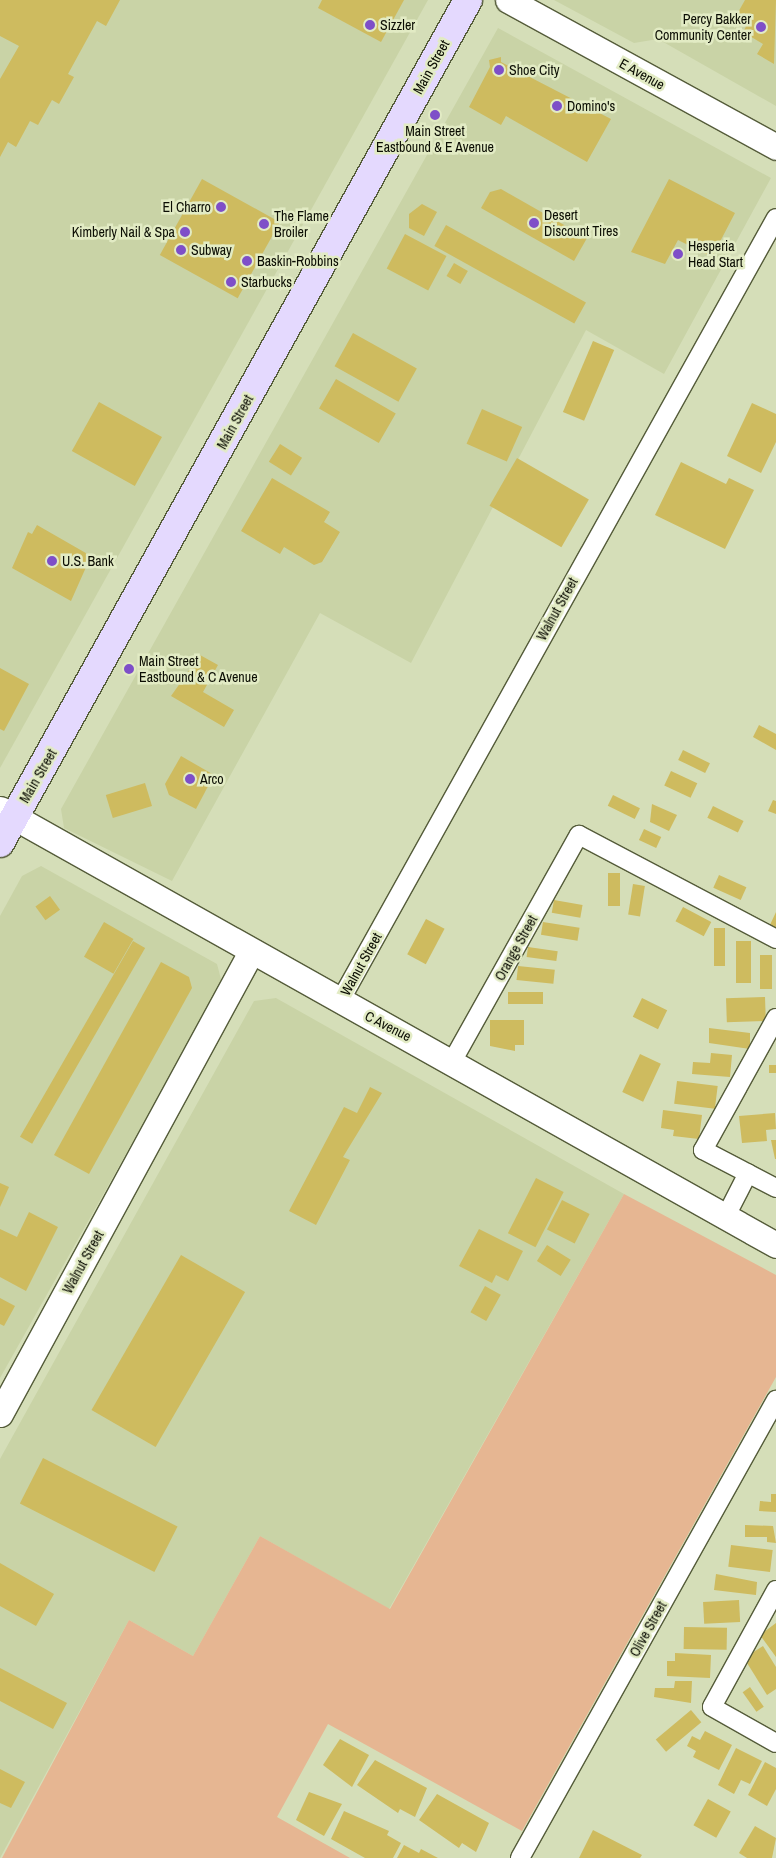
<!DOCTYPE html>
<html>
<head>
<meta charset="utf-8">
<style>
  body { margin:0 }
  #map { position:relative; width:776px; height:1858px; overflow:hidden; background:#d5deb8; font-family:"Archivo Narrow",sans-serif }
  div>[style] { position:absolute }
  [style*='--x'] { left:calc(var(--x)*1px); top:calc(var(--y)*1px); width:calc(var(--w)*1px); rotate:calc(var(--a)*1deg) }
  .built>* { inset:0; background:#c9d3a6 }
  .green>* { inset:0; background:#e6b692 }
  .building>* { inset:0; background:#cebb5f; transform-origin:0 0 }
  .roads { filter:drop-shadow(1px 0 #555c3a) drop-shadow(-1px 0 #555c3a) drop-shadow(0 1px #555c3a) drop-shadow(0 -1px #555c3a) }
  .street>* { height:18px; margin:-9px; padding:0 9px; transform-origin:9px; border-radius:9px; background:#fff }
  .secondary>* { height:25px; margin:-12.5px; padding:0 12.5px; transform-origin:12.5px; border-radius:12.5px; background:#fff }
  .primary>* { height:28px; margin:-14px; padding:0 14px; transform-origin:14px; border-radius:14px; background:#e4d9fe }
  .dots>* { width:14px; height:14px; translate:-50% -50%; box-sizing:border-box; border:2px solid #e2ebc4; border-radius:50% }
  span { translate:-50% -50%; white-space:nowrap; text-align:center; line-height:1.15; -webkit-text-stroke:5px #e2ebc4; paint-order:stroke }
  .poi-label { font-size:14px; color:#0b0d03 }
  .right { translate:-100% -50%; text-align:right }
  .left { translate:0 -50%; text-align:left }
  .street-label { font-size:14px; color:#0b0d03 }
</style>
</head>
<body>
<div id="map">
  <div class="built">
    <i style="clip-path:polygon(0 0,428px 0,0 768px)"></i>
    <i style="clip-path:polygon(554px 0,776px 0,776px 106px,658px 39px,634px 43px)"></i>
    <i style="clip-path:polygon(498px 28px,771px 178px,664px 374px,586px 330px,411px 663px,320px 613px,172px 881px,64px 828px,61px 809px)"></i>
    <i style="clip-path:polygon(41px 866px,217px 964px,222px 983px,0 1378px,0 916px,22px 876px)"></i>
    <i style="clip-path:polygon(276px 998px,624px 1194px,389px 1609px,260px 1536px,193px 1656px,129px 1620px,0 1858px,0 1459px,254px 1001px)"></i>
  </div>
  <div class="green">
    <i style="clip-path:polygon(624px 1194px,776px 1275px,776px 1377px,522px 1831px,328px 1724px,277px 1817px,350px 1858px,2px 1858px,129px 1620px,193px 1656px,260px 1536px,390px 1609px)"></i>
  </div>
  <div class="building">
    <i style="clip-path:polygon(0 0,120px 0,106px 26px,97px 21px,68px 74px,74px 77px,59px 104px,52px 100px,38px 125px,30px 121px,16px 147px,8px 142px,0 157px,0 79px,19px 46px,0 36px)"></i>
    <i style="clip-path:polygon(322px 0,404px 0,381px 42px,318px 8px)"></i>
    <i style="clip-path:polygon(745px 0,776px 0,774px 64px,757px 54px,763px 44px,743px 32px,748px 23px,736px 16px)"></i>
    <i style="clip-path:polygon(501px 57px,501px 62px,611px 119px,587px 162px,506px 116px,501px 125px,469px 107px,490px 67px,489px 60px)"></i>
    <i style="left:202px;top:179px;width:89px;height:87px;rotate:29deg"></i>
    <i style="clip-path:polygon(669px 179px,735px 213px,712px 257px,678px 240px,665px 264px,631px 252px)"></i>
    <i style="clip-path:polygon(501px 189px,587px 238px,574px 261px,481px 208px,490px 192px)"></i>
    <i style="clip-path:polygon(422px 204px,437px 212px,424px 236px,409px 228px,409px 214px)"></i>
    <i style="left:446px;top:225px;width:160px;height:24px;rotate:29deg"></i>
    <i style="left:405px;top:234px;width:47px;height:39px;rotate:28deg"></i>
    <i style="left:454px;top:263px;width:16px;height:15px;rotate:30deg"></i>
    <i style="left:353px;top:333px;width:73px;height:38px;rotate:29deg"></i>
    <i style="left:593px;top:341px;width:23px;height:77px;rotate:23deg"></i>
    <i style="left:336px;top:379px;width:69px;height:34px;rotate:30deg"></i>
    <i style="left:99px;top:402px;width:72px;height:56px;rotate:29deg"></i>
    <i style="clip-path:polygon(752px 403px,776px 414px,776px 442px,761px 473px,727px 456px)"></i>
    <i style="left:482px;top:409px;width:44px;height:38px;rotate:24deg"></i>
    <i style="left:280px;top:444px;width:26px;height:21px;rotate:32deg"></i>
    <i style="left:517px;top:458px;width:83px;height:55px;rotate:30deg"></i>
    <i style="clip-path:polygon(681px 462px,726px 484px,729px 478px,754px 490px,725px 549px,655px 515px)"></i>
    <i style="clip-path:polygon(272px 478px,330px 512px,324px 522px,340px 532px,322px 562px,314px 565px,284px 547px,280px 554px,241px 531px)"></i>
    <i style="clip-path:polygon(37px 525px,91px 556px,71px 601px,12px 568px,28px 532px,32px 534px)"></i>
    <i style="clip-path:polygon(200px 655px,218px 665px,203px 692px,234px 710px,224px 727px,171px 696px)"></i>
    <i style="clip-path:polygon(0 668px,29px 684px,4px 731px,0 729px)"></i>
    <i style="clip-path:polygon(759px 725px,776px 734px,776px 750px,753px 737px)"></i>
    <i style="left:683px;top:750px;width:30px;height:11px;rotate:26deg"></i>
    <i style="clip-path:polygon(181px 756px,214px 775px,196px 809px,169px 795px,165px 784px)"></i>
    <i style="left:671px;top:771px;width:29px;height:16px;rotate:25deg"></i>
    <i style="left:145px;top:783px;width:24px;height:41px;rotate:73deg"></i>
    <i style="left:613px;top:795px;width:30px;height:12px;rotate:26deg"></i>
    <i style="clip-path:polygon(773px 800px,776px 801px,776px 814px,768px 811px)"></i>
    <i style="clip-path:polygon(652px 804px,677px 815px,669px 831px,650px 822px)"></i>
    <i style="left:713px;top:806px;width:34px;height:13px;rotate:26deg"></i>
    <i style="left:644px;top:829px;width:19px;height:12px;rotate:25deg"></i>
    <i style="left:608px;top:873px;width:12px;height:33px"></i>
    <i style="left:719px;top:875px;width:30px;height:14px;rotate:24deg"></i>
    <i style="left:633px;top:884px;width:12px;height:31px;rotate:9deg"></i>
    <i style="left:50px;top:896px;width:17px;height:18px;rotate:54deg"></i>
    <i style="left:554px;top:900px;width:29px;height:13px;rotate:10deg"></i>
    <i style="left:683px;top:907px;width:32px;height:16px;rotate:28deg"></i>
    <i style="clip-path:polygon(776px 912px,776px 930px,769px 927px)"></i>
    <i style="left:426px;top:919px;width:21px;height:40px;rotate:28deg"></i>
    <i style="left:104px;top:922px;width:34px;height:40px;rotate:30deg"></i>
    <i style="left:543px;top:922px;width:37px;height:13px;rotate:9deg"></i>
    <i style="left:714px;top:928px;width:11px;height:38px"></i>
    <i style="left:133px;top:941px;width:14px;height:226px;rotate:30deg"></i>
    <i style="left:736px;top:941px;width:15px;height:42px"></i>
    <i style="left:528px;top:947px;width:30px;height:10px;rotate:8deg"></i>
    <i style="left:760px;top:955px;width:12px;height:34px"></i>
    <i style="clip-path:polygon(161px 962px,189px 977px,192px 988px,89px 1174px,54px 1155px)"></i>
    <i style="left:518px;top:966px;width:37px;height:14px;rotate:6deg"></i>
    <i style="left:508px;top:992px;width:35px;height:12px"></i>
    <i style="left:765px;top:997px;width:24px;height:39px;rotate:88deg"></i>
    <i style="left:642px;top:998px;width:28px;height:21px;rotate:26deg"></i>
    <i style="clip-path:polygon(490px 1020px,524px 1020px,524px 1045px,515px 1045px,515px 1051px,490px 1046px)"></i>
    <i style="clip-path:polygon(709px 1028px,750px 1033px,750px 1049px,709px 1043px)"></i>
    <i style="clip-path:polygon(711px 1053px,732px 1055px,730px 1077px,692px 1074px,693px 1062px,710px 1063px)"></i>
    <i style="left:640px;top:1054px;width:23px;height:42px;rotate:25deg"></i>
    <i style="left:776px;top:1065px;width:8px;height:7px;rotate:90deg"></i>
    <i style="left:677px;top:1081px;width:41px;height:23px;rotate:7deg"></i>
    <i style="clip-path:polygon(370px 1087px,382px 1093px,343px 1157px,350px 1160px,316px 1225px,289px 1211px,344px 1107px,357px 1113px)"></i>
    <i style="clip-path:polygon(663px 1110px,702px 1115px,699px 1139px,673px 1136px,674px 1130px,661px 1128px)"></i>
    <i style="clip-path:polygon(775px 1113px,776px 1129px,766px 1130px,767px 1141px,742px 1143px,739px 1116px)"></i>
    <i style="clip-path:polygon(771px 1140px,776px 1140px,776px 1159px,775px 1159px)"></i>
    <i style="left:536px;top:1178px;width:31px;height:62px;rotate:27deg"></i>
    <i style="clip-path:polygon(0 1183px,9px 1187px,0 1207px)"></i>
    <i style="left:562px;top:1200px;width:31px;height:33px;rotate:27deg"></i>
    <i style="clip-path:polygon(29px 1212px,58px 1227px,26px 1291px,0 1277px,0 1229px,17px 1237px)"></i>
    <i style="clip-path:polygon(479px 1229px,523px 1251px,508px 1281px,496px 1275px,492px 1283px,459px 1266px)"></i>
    <i style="left:547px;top:1245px;width:28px;height:19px;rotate:32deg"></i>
    <i style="left:181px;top:1255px;width:74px;height:179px;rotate:30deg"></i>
    <i style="left:485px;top:1286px;width:18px;height:30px;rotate:29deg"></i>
    <i style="clip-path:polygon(0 1298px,15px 1306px,4px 1326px,0 1324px)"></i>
    <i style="left:43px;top:1458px;width:151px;height:51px;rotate:27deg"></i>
    <i style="clip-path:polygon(771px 1494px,776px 1494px,776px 1512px,759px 1511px,760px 1501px,771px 1502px)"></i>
    <i style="clip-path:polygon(745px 1525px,773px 1526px,776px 1543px,767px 1542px,767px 1537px,745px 1537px)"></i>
    <i style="left:731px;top:1545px;width:42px;height:22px;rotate:7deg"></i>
    <i style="clip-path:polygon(0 1563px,54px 1594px,36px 1626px,0 1606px)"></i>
    <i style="clip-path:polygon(716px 1574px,757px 1582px,756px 1595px,714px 1590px)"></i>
    <i style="left:739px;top:1600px;width:22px;height:36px;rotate:87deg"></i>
    <i style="clip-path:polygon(776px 1623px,776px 1657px,760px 1635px)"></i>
    <i style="left:684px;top:1627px;width:43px;height:22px;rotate:1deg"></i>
    <i style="clip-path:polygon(763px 1646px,776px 1667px,776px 1689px,767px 1695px,744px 1658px)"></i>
    <i style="clip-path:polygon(675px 1653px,711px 1655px,710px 1678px,667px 1676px,667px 1661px,675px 1661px)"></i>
    <i style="clip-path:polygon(0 1668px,67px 1703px,53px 1729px,0 1701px)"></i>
    <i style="clip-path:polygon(675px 1681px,692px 1681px,691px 1703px,654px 1697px,655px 1688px,674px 1688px)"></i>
    <i style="left:750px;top:1687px;width:24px;height:9px;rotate:55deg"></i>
    <i style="left:691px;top:1710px;width:16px;height:46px;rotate:50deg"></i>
    <i style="clip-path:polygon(705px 1731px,732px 1745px,719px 1770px,693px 1757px,696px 1751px,687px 1746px,692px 1736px,700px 1740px)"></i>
    <i style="clip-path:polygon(340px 1739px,369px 1755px,352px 1787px,323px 1765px)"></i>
    <i style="clip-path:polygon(736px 1748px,762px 1761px,750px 1784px,741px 1780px,734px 1794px,718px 1785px)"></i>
    <i style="clip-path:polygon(375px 1760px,427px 1788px,415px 1817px,400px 1809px,398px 1813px,357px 1785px)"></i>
    <i style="clip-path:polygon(765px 1762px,776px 1768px,776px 1789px,767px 1806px,748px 1795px)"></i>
    <i style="clip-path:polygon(0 1769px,25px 1782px,11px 1808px,0 1803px)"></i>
    <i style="clip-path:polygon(309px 1792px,342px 1804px,324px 1836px,296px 1820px)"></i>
    <i style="clip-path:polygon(437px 1794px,489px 1823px,476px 1852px,462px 1843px,459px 1848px,419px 1820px)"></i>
    <i style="left:708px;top:1799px;width:26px;height:30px;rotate:29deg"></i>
    <i style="clip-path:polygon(344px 1811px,389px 1831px,387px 1835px,401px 1843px,393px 1858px,365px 1858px,331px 1839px)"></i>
    <i style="clip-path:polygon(755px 1826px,776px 1838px,772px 1858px,747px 1858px,739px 1853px)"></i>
    <i style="clip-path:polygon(593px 1830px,642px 1855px,640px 1858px,579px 1858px)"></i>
    <i style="clip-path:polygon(404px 1845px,419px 1853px,421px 1849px,438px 1858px,397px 1858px)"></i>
  </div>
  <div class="roads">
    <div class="street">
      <i style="--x:340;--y:1001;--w:896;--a:-60.89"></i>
      <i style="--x:776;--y:1018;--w:151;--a:118.9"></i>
      <i style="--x:703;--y:1150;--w:82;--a:27.5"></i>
      <i style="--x:453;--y:1060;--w:258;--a:-60.8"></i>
      <i style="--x:579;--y:835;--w:223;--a:27.8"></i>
      <i style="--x:726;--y:1216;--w:48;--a:-62.9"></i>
      <i style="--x:776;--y:1590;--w:133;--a:118.7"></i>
      <i style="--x:712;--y:1707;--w:73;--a:29.4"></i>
      <i style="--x:520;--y:1858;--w:525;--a:-60.8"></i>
    </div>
    <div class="secondary">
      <i style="--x:508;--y:0;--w:306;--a:28.7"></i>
      <i style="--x:0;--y:809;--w:890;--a:29.33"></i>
      <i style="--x:0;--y:1414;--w:526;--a:-61.49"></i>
    </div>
    <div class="primary">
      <i style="--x:0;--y:843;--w:964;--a:-60.96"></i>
    </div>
  </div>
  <div class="dots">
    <i style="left:370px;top:25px;background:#7e4fc8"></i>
    <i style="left:761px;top:27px;background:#7e4fc8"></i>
    <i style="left:499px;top:70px;background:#7e4fc8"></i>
    <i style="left:557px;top:106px;background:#7e4fc8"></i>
    <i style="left:435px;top:115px;background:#7e4fc8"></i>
    <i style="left:221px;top:207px;background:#7e4fc8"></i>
    <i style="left:534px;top:223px;background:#7e4fc8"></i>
    <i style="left:264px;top:224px;background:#7e4fc8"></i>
    <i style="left:185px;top:232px;background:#7e4fc8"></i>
    <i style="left:181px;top:250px;background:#7e4fc8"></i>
    <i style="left:678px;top:254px;background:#7e4fc8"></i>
    <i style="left:247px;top:261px;background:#7e4fc8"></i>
    <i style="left:231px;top:282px;background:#7e4fc8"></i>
    <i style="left:52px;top:561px;background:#7e4fc8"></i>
    <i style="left:129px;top:669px;background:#7e4fc8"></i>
    <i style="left:190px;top:779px;background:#7e4fc8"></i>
  </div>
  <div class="poi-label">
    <span class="right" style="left:751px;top:27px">Percy Bakker<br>Community Center</span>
    <span class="left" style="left:380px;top:25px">Sizzler</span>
    <span class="left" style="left:509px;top:70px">Shoe City</span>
    <span class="left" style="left:567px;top:106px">Domino's</span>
    <span style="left:435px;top:139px">Main Street<br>Eastbound &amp; E Avenue</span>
    <span class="right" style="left:211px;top:207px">El Charro</span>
    <span class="left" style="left:544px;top:223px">Desert<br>Discount Tires</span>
    <span class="left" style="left:274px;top:224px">The Flame<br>Broiler</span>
    <span class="right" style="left:175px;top:232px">Kimberly Nail &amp; Spa</span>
    <span class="left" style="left:688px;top:254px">Hesperia<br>Head Start</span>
    <span class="left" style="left:191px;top:250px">Subway</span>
    <span class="left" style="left:257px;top:261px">Baskin-Robbins</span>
    <span class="left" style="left:241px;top:282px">Starbucks</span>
    <span class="left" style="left:62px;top:561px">U.S. Bank</span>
    <span class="left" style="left:139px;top:669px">Main Street<br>Eastbound &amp; C Avenue</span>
    <span class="left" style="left:200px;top:779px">Arco</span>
  </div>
  <div class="street-label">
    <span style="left:431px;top:67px;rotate:-61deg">Main Street</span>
    <span style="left:642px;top:74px;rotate:29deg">E Avenue</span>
    <span style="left:235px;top:422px;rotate:-61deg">Main Street</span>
    <span style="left:557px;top:609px;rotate:-61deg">Walnut Street</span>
    <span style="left:38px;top:776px;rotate:-60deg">Main Street</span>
    <span style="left:516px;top:948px;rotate:-61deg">Orange Street</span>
    <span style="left:361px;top:964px;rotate:-61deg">Walnut Street</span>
    <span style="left:388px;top:1026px;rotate:27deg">C Avenue</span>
    <span style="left:83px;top:1262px;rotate:-61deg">Walnut Street</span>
    <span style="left:648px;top:1629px;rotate:-61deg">Olive Street</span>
  </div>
</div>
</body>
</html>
